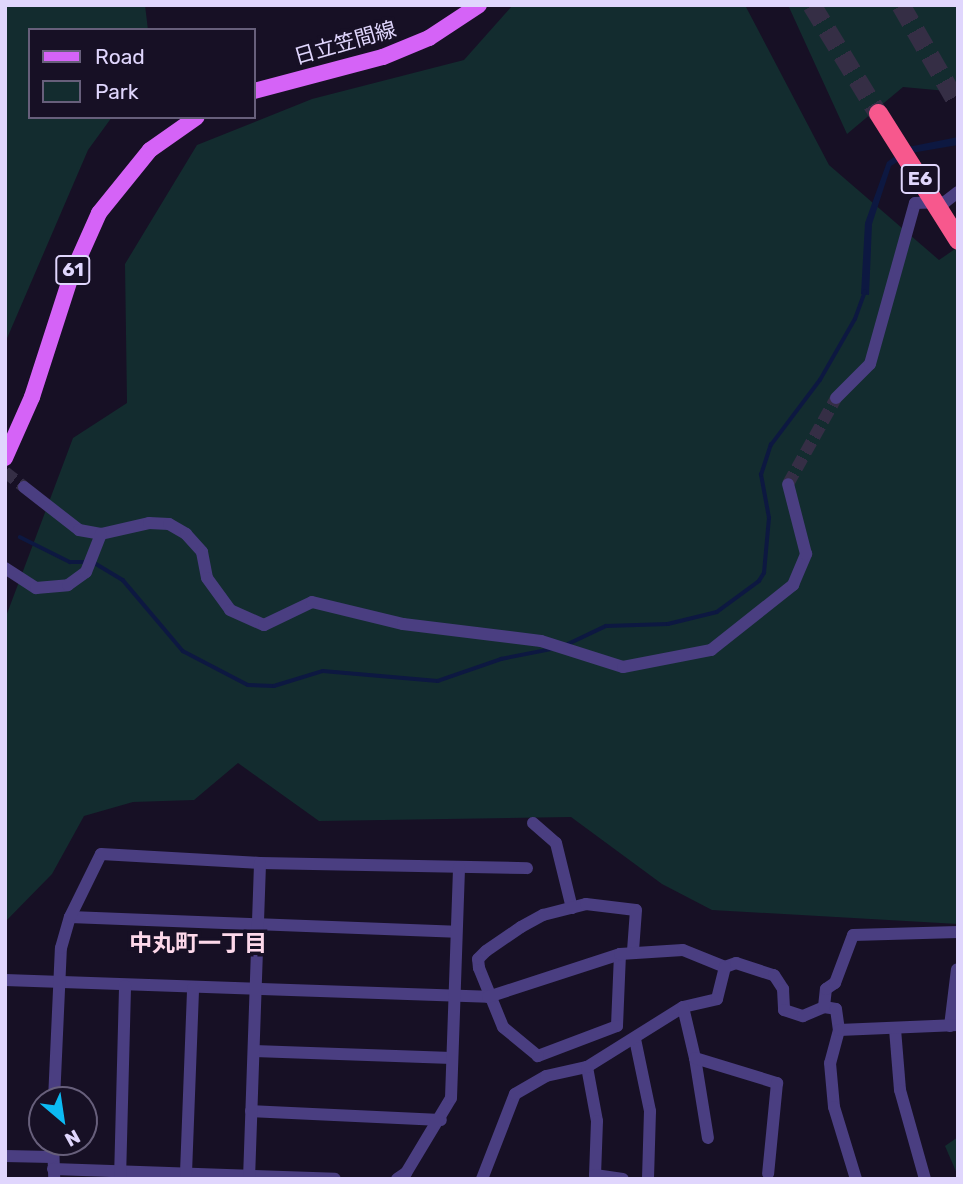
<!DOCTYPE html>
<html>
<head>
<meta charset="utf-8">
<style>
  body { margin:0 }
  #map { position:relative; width:963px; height:1184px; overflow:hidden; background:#171025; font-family:Rubik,"Noto Sans JP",sans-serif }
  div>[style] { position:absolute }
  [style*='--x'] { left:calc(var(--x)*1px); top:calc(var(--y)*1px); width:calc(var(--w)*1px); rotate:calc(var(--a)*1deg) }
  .green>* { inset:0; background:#132c2f }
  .water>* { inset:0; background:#0d1841 }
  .stream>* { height:3.5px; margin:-1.75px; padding:0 1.75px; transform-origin:1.75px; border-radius:1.75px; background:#0d1841 }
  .minor-tunnel>* { height:12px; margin-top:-6px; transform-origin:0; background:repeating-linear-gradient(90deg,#352e45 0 12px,transparent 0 18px) }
  .highway-tunnel>* { height:19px; margin-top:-9.5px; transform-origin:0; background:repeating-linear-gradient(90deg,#352e45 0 19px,transparent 0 29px) }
  .minor>* { height:12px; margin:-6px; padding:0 6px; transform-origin:6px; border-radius:6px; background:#4a3e81 }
  .major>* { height:16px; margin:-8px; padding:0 8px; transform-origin:8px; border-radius:8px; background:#d563f7 }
  .highway>* { height:19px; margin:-9.5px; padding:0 9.5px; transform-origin:9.5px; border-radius:9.5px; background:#f7588d }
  span { translate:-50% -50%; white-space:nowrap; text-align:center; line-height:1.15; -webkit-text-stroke:7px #171025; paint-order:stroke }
  .shield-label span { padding:2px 5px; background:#171025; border:2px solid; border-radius:5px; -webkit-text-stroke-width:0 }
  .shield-label { font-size:19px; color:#e0d6fd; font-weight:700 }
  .street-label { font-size:21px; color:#e0d6fd }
  .neighbourhood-label { font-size:23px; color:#fdd8ea; font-weight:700 }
  .frame { position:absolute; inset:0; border:7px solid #e0d6fd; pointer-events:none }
  .legend { position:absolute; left:28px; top:28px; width:228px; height:91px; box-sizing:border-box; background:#171025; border:2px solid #675f7b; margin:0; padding:9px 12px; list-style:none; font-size:21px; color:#e0d6fd }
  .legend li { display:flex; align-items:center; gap:14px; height:35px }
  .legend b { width:35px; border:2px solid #675f7b }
  .north { position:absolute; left:28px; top:1086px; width:70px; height:70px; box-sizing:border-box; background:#171025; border:2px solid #675f7b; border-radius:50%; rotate:151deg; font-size:19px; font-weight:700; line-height:28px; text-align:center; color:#e0d6fd }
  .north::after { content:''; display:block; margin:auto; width:24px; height:32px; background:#0cbaf3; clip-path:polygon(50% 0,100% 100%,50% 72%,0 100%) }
</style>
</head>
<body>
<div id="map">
  <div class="green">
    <i style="clip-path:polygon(5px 5px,145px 5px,148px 30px,30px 30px,30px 117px,112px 117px,88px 150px,5px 343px)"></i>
    <i style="clip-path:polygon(513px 5px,746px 7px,829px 165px,939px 260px,958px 247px,958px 924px,712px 910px,662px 884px,571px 817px,319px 821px,238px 763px,194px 800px,133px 802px,84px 816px,52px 874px,5px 922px,5px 619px,73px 438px,127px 403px,125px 264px,197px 145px,312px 99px,464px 60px)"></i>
    <i style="clip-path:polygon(788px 5px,958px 5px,958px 92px,903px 87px,847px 134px)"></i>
    <i style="clip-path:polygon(958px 1137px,958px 1176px,945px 1146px)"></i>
  </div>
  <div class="water">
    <i style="clip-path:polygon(958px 137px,958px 145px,911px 153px,891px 166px,872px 224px,869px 295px,861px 294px,865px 223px,887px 162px,908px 147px)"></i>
  </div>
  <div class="stream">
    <i style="--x:20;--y:537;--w:56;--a:26.6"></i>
    <i style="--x:70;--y:562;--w:16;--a:0"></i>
    <i style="--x:93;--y:562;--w:35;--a:31"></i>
    <i style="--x:123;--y:580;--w:93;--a:49.8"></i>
    <i style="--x:183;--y:651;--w:73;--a:27.6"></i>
    <i style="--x:248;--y:685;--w:26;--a:2"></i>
    <i style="--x:274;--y:686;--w:51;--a:-17"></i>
    <i style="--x:323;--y:671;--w:115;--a:5"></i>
    <i style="--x:438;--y:681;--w:67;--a:-19.2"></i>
    <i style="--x:501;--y:659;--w:52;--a:-11.1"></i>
    <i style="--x:566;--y:645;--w:44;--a:-25.4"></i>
    <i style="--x:606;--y:626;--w:62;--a:-1.8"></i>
    <i style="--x:668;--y:624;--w:50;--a:-13.8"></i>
    <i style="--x:717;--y:612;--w:52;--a:-36.4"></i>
    <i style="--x:759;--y:581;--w:9;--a:-58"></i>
    <i style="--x:764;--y:573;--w:55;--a:-84.8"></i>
    <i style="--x:769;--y:518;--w:44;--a:-100.5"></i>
    <i style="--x:761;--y:475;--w:32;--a:-72"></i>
    <i style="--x:771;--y:445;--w:81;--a:-53"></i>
    <i style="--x:820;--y:380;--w:70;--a:-60.2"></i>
    <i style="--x:855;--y:319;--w:29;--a:-70"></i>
  </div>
  <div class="minor-tunnel">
    <i style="--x:5;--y:472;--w:24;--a:38"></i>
    <i style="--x:788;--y:484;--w:98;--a:-60.8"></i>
  </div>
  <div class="highway-tunnel">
    <i style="--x:812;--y:5;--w:127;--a:58.6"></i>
    <i style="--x:901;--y:5;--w:114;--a:60.1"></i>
  </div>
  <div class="minor">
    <i style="--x:836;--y:398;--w:48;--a:-45"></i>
    <i style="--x:870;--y:364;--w:167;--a:-74.4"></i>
    <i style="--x:915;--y:203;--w:30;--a:-2"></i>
    <i style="--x:945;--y:202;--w:16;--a:-38"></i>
    <i style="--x:24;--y:487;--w:70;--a:38"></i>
    <i style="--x:79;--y:530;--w:22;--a:10"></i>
    <i style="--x:101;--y:534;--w:49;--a:-12.9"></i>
    <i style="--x:149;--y:523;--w:20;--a:3"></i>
    <i style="--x:169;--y:524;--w:20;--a:30"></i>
    <i style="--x:186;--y:534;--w:24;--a:48"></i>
    <i style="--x:202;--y:552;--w:26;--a:79"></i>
    <i style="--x:207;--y:578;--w:39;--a:54"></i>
    <i style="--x:230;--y:610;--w:37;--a:24"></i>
    <i style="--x:264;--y:625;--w:53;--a:-25.6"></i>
    <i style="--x:312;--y:602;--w:94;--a:13.6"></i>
    <i style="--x:403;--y:624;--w:139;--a:7"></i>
    <i style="--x:541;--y:641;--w:86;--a:17.6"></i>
    <i style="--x:623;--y:667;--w:90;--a:-10.9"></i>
    <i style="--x:711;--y:650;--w:105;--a:-38.4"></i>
    <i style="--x:793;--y:585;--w:34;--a:-67"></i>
    <i style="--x:806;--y:554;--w:72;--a:-104.4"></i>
    <i style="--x:5;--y:568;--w:37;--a:33"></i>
    <i style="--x:36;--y:588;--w:32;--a:-5"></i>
    <i style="--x:68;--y:585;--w:22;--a:-36"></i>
    <i style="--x:86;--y:572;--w:41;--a:-68.5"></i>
    <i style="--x:533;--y:823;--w:30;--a:41"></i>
    <i style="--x:556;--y:843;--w:67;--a:76.2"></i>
    <i style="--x:70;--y:917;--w:386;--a:2.2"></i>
    <i style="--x:620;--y:954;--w:72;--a:92.4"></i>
    <i style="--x:617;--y:1026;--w:85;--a:159.2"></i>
    <i style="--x:538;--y:1056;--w:45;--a:-140.4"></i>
    <i style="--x:503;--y:1027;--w:64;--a:-112.1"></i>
    <i style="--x:479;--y:968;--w:9;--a:-96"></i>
    <i style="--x:478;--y:959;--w:11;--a:-45"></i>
    <i style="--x:486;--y:951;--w:42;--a:-34.4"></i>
    <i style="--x:521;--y:927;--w:25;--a:-29"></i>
    <i style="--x:543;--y:915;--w:44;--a:-14.3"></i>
    <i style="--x:586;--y:904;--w:50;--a:6.8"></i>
    <i style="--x:636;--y:910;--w:41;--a:94.2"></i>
    <i style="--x:5;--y:980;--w:483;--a:2"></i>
    <i style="--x:488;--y:997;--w:139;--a:-18"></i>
    <i style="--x:620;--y:954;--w:63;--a:-3.6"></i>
    <i style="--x:683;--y:950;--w:45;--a:22"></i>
    <i style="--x:725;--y:967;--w:12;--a:-20"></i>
    <i style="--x:736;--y:963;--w:40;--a:18"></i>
    <i style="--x:774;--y:975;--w:17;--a:57"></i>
    <i style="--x:783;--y:989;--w:21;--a:87"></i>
    <i style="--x:784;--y:1010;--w:20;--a:18"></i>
    <i style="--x:803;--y:1016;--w:23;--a:-23"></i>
    <i style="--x:824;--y:1007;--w:12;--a:9"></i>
    <i style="--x:836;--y:1009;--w:21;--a:82"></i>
    <i style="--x:839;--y:1030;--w:34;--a:105"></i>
    <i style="--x:830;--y:1063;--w:44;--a:84.8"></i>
    <i style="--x:834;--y:1107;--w:75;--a:73"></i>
    <i style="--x:683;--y:1007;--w:35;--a:-13"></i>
    <i style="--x:717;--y:999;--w:33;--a:-76"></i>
    <i style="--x:824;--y:1007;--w:18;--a:-84"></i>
    <i style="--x:826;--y:989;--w:11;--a:-34"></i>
    <i style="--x:835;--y:983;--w:51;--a:-69.4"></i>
    <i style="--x:853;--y:935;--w:105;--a:-1.6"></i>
    <i style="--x:950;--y:1026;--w:57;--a:-83"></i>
    <i style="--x:895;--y:1029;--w:61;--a:85.3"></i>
    <i style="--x:900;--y:1090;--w:92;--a:74.3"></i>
    <i style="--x:839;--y:1030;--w:119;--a:-2.4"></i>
    <i style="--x:635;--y:1039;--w:74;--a:78.2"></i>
    <i style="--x:650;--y:1111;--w:68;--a:91.7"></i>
    <i style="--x:254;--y:1051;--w:198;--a:2"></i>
    <i style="--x:695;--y:1058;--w:81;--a:80.8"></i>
    <i style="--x:587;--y:1067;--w:55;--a:79.5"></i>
    <i style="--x:597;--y:1121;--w:54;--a:92.1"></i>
    <i style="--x:595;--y:1175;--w:28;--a:8"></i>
    <i style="--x:54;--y:1100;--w:152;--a:-87.4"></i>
    <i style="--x:61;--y:948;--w:32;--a:-74"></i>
    <i style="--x:70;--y:917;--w:70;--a:-63.8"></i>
    <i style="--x:101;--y:854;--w:159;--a:3.2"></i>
    <i style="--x:260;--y:863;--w:267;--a:1.1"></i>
    <i style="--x:251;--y:1111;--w:190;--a:2.7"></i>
    <i style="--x:53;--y:1142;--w:37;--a:88"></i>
    <i style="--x:5;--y:1156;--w:47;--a:1.2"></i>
    <i style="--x:53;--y:1169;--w:282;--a:2"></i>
    <i style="--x:186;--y:1173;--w:185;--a:-87.8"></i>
    <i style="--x:120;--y:1179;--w:193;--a:-88.5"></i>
    <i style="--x:249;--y:1179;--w:316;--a:-88"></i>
    <i style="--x:397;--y:1179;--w:11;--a:-34"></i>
    <i style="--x:406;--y:1173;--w:87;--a:-59"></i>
    <i style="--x:451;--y:1098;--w:231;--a:-88"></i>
    <i style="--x:482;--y:1179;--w:91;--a:-68.8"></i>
    <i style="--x:515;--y:1094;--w:36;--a:-30"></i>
    <i style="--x:546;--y:1076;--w:42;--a:-12.4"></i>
    <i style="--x:587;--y:1067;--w:113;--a:-32"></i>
    <i style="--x:683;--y:1007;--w:52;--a:76.8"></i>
    <i style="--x:695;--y:1058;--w:86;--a:17"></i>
    <i style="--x:777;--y:1083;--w:91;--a:95.6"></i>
  </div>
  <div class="major">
    <i style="--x:254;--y:91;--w:133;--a:-14.8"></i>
    <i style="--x:383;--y:57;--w:50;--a:-22.4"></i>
    <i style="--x:429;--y:38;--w:60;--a:-33.4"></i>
    <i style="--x:5;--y:458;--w:67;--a:-66.1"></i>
    <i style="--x:32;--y:397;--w:127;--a:-72.1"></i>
    <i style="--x:71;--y:276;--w:69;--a:-66"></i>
    <i style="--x:99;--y:213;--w:81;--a:-51"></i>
    <i style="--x:150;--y:150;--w:57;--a:-35.1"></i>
  </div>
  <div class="highway">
    <i style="--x:878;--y:113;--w:150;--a:57.8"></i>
  </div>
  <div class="shield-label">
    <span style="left:920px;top:179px">E6</span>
    <span style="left:73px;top:270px">61</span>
  </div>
  <div class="street-label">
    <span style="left:345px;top:43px;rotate:-16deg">日立笠間線</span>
  </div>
  <div class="neighbourhood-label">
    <span style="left:198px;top:943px">中丸町一丁目</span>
  </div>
  <div class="frame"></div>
  <ul class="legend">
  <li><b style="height:9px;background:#d563f7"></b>Road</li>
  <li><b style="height:19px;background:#132c2f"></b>Park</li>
  </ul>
  <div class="north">N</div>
</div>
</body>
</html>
